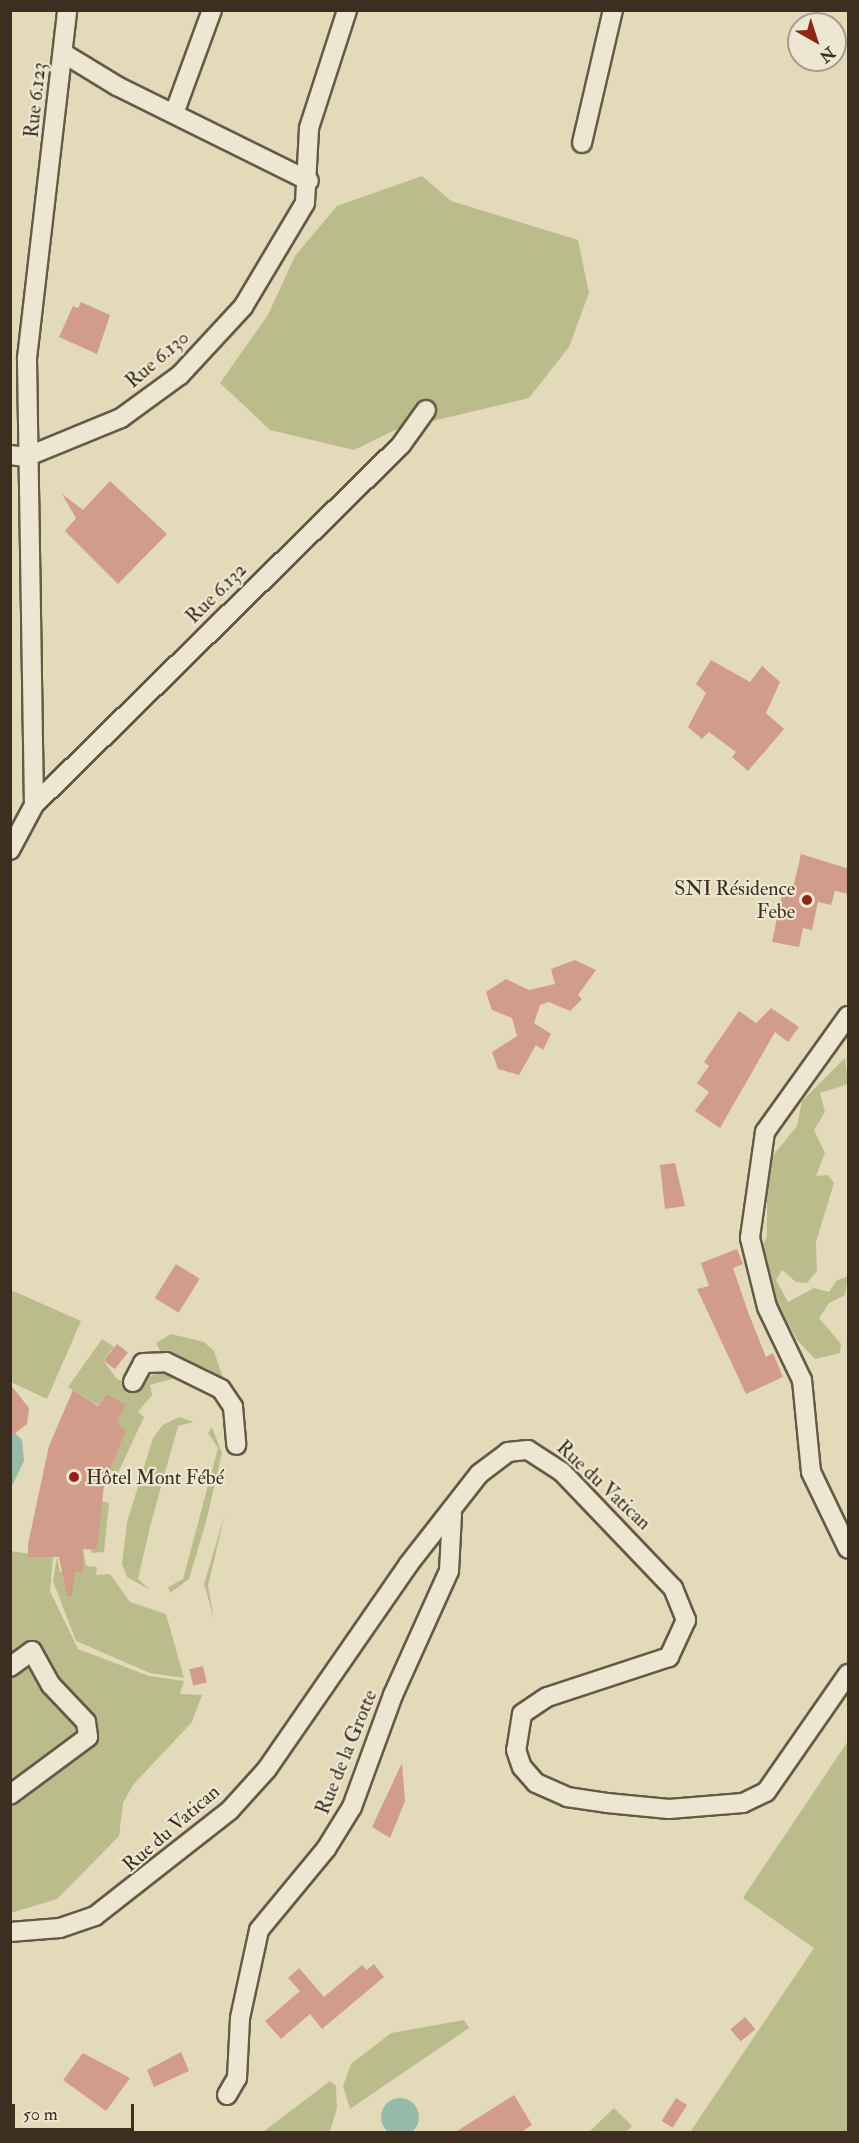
<!DOCTYPE html>
<html>
<head>
<meta charset="utf-8">
<style>
  body { margin:0 }
  #map { position:relative; width:859px; height:2143px; overflow:hidden; background:#e3dab9; font-family:"IM FELL Double Pica",serif }
  div>[style] { position:absolute }
  [style*='--x'] { left:calc(var(--x)*1px); top:calc(var(--y)*1px); width:calc(var(--w)*1px); rotate:calc(var(--a)*1deg) }
  .green>* { inset:0; background:#babd8b }
  .water>* { inset:0; background:#96bba9 }
  .round { border-radius:50% }
  .building>* { inset:0; background:#d19c8a; transform-origin:0 0 }
  .roads { filter:drop-shadow(2px 0 #665a46) drop-shadow(-2px 0 #665a46) drop-shadow(0 2px #665a46) drop-shadow(0 -2px #665a46) }
  .minor>* { height:18px; margin:-9px; padding:0 9px; transform-origin:9px; border-radius:9px; background:#ede7d2 }
  .dots>* { width:16px; height:16px; translate:-50% -50%; box-sizing:border-box; border:3px solid #ede7d2; border-radius:50% }
  span { translate:-50% -50%; white-space:nowrap; text-align:center; line-height:1.15; -webkit-text-stroke:4.5px #ede7d2; paint-order:stroke }
  .street-label { font-size:20px; color:#3d2f1f }
  .poi-label { font-size:20px; color:#3d2f1f }
  .right { translate:-100% -50%; text-align:right }
  .left { translate:0 -50%; text-align:left }
  .frame { position:absolute; inset:0; border:12px solid #3d2f1f; pointer-events:none }
  .north { position:absolute; left:787px; top:12px; width:60px; height:60px; box-sizing:border-box; background:#ede7d2; border:2px solid #a79d8a; border-radius:50%; rotate:141deg; font-size:16px; font-weight:700; line-height:24px; text-align:center; color:#3d2f1f }
  .north::after { content:''; display:block; margin:auto; width:21px; height:27px; background:#8f2418; clip-path:polygon(50% 0,100% 100%,50% 72%,0 100%) }
  .scale { position:absolute; left:12px; top:2104px; width:122px; height:27px; box-sizing:border-box; border:3px solid #3d2f1f; border-top:0; padding-left:8px; font-size:18px; line-height:21px; white-space:nowrap; color:#3d2f1f; -webkit-text-stroke:4px #ede7d2; paint-order:stroke }
</style>
</head>
<body>
<div id="map">
  <div class="green">
    <i style="clip-path:polygon(422px 176px,451px 201px,578px 240px,589px 293px,569px 347px,529px 398px,395px 430px,354px 450px,270px 430px,220px 383px,268px 315px,295px 256px,337px 206px)"></i>
    <i style="clip-path:polygon(845px 1058px,848px 1084px,820px 1093px,825px 1112px,814px 1130px,825px 1153px,816px 1176px,828px 1175px,834px 1183px,816px 1242px,817px 1271px,807px 1283px,796px 1282px,782px 1270px,776px 1280px,788px 1302px,814px 1288px,829px 1292px,836px 1281px,848px 1276px,845px 1295px,829px 1303px,819px 1318px,841px 1344px,840px 1353px,815px 1359px,797px 1340px,769px 1287px,760px 1252px,767px 1236px,767px 1186px,771px 1158px,797px 1126px,802px 1101px)"></i>
    <i style="clip-path:polygon(11px 1290px,81px 1321px,47px 1399px,11px 1382px)"></i>
    <i style="clip-path:polygon(171px 1334px,204px 1342px,214px 1351px,225px 1384px,208px 1369px,163px 1356px,156px 1343px)"></i>
    <i style="clip-path:polygon(102px 1339px,114px 1347px,103px 1360px,117px 1379px,138px 1388px,149px 1376px,172px 1369px,175px 1378px,150px 1385px,152px 1395px,138px 1412px,144px 1417px,118px 1473px,110px 1470px,126px 1431px,114px 1421px,126px 1404px,106px 1394px,98px 1405px,68px 1387px)"></i>
    <i style="clip-path:polygon(179px 1417px,194px 1422px,178px 1426px,150px 1527px,138px 1579px,150px 1590px,127px 1577px,122px 1564px,127px 1522px,153px 1438px,163px 1425px)"></i>
    <i style="clip-path:polygon(212px 1427px,222px 1453px,206px 1522px,189px 1579px,170px 1593px,168px 1587px,183px 1579px,218px 1448px,208px 1433px)"></i>
    <i style="clip-path:polygon(102px 1501px,109px 1503px,104px 1552px,91px 1553px)"></i>
    <i style="clip-path:polygon(225px 1514px,208px 1586px,214px 1619px,204px 1584px)"></i>
    <i style="clip-path:polygon(83px 1549px,86px 1566px,97px 1567px,96px 1575px,110px 1574px,130px 1602px,166px 1614px,184px 1678px,150px 1673px,76px 1641px,53px 1581px,57px 1557px,60px 1572px,83px 1571px)"></i>
    <i style="clip-path:polygon(10px 1551px,53px 1557px,50px 1591px,78px 1649px,149px 1676px,184px 1681px,180px 1694px,202px 1695px,192px 1722px,133px 1785px,123px 1803px,119px 1836px,57px 1899px,11px 1913px)"></i>
    <i style="clip-path:polygon(848px 1741px,848px 2132px,690px 2132px,814px 1948px,743px 1898px)"></i>
    <i style="clip-path:polygon(464px 2020px,469px 2028px,350px 2109px,343px 2086px,351px 2064px,391px 2033px)"></i>
    <i style="clip-path:polygon(330px 2081px,336px 2086px,337px 2108px,330px 2132px,263px 2132px)"></i>
    <i style="clip-path:polygon(614px 2108px,632px 2126px,626px 2132px,589px 2132px)"></i>
  </div>
  <div class="water">
    <i style="clip-path:polygon(11px 1429px,22px 1440px,24px 1461px,11px 1488px)"></i>
    <i class="round" style="left:381px;top:2098px;width:38px;height:38px"></i>
  </div>
  <div class="building">
    <i style="clip-path:polygon(81px 302px,110px 315px,97px 354px,59px 337px,73px 306px,78px 308px)"></i>
    <i style="clip-path:polygon(110px 481px,167px 534px,118px 584px,65px 531px,76px 518px,62px 494px,83px 510px)"></i>
    <i style="clip-path:polygon(711px 660px,750px 682px,762px 666px,780px 682px,766px 713px,784px 729px,748px 771px,732px 757px,736px 752px,709px 732px,702px 739px,688px 727px,706px 693px,696px 684px)"></i>
    <i style="clip-path:polygon(801px 854px,849px 869px,849px 894px,835px 891px,831px 905px,818px 902px,812px 930px,803px 928px,799px 947px,772px 942px,782px 895px,791px 897px)"></i>
    <i style="clip-path:polygon(575px 960px,596px 970px,578px 995px,582px 999px,570px 1011px,549px 1002px,540px 1005px,534px 1023px,551px 1034px,543px 1050px,536px 1045px,519px 1075px,498px 1069px,492px 1052px,517px 1036px,512px 1018px,492px 1010px,486px 992px,506px 979px,529px 990px,555px 984px,551px 969px)"></i>
    <i style="clip-path:polygon(771px 1008px,799px 1027px,788px 1042px,775px 1032px,720px 1128px,695px 1111px,709px 1092px,697px 1083px,709px 1066px,704px 1062px,739px 1011px,756px 1023px)"></i>
    <i style="clip-path:polygon(675px 1163px,685px 1206px,665px 1209px,660px 1165px)"></i>
    <i style="clip-path:polygon(737px 1249px,743px 1264px,733px 1268px,748px 1312px,766px 1357px,773px 1353px,783px 1377px,746px 1394px,697px 1289px,709px 1286px,701px 1263px)"></i>
    <i style="left:176px;top:1264px;width:28px;height:40px;rotate:32deg"></i>
    <i style="left:117px;top:1344px;width:14px;height:21px;rotate:39deg"></i>
    <i style="clip-path:polygon(10px 1384px,29px 1408px,27px 1424px,10px 1437px)"></i>
    <i style="clip-path:polygon(73px 1390px,98px 1406px,106px 1394px,126px 1404px,117px 1422px,126px 1431px,104px 1485px,97px 1550px,83px 1549px,83px 1572px,75px 1572px,72px 1596px,67px 1596px,59px 1557px,28px 1557px,28px 1544px,49px 1446px)"></i>
    <i style="left:203px;top:1666px;width:17px;height:14px;rotate:77deg"></i>
    <i style="clip-path:polygon(402px 1763px,405px 1801px,390px 1838px,372px 1827px)"></i>
    <i style="clip-path:polygon(374px 1964px,384px 1977px,322px 2029px,310px 2014px,281px 2039px,265px 2021px,300px 1991px,288px 1978px,299px 1968px,324px 1997px,362px 1965px,367px 1970px)"></i>
    <i style="left:745px;top:2017px;width:16px;height:19px;rotate:50deg"></i>
    <i style="clip-path:polygon(181px 2052px,189px 2071px,154px 2087px,147px 2070px)"></i>
    <i style="clip-path:polygon(83px 2053px,130px 2078px,106px 2111px,63px 2080px)"></i>
    <i style="clip-path:polygon(514px 2095px,532px 2125px,520px 2133px,454px 2133px)"></i>
    <i style="left:676px;top:2098px;width:13px;height:27px;rotate:32deg"></i>
  </div>
  <div class="roads">
    <div class="minor">
      <i style="--x:63;--y:53;--w:63;--a:31.4"></i>
      <i style="--x:117;--y:86;--w:214;--a:26.3"></i>
      <i style="--x:175;--y:111;--w:108;--a:-69.9"></i>
      <i style="--x:582;--y:143;--w:137;--a:-76.9"></i>
      <i style="--x:10;--y:455;--w:16;--a:7"></i>
      <i style="--x:26;--y:457;--w:103;--a:-22.3"></i>
      <i style="--x:121;--y:418;--w:73;--a:-36.1"></i>
      <i style="--x:180;--y:375;--w:93;--a:-47.2"></i>
      <i style="--x:243;--y:307;--w:121;--a:-59.2"></i>
      <i style="--x:305;--y:203;--w:75;--a:-86.9"></i>
      <i style="--x:309;--y:128;--w:124;--a:-72.1"></i>
      <i style="--x:34;--y:805;--w:447;--a:-90.9"></i>
      <i style="--x:27;--y:358;--w:350;--a:-83.4"></i>
      <i style="--x:10;--y:850;--w:51;--a:-61.9"></i>
      <i style="--x:34;--y:805;--w:514;--a:-44.45"></i>
      <i style="--x:401;--y:445;--w:43;--a:-54.5"></i>
      <i style="--x:848;--y:1016;--w:143;--a:125.6"></i>
      <i style="--x:765;--y:1132;--w:107;--a:98.1"></i>
      <i style="--x:750;--y:1238;--w:71;--a:76.2"></i>
      <i style="--x:767;--y:1307;--w:81;--a:64.4"></i>
      <i style="--x:802;--y:1380;--w:92;--a:84.4"></i>
      <i style="--x:811;--y:1472;--w:85;--a:64.3"></i>
      <i style="--x:133;--y:1382;--w:21;--a:-62"></i>
      <i style="--x:143;--y:1363;--w:23;--a:-2"></i>
      <i style="--x:166;--y:1362;--w:61;--a:26.1"></i>
      <i style="--x:221;--y:1389;--w:22;--a:56"></i>
      <i style="--x:233;--y:1407;--w:38;--a:85"></i>
      <i style="--x:10;--y:1667;--w:27;--a:-36"></i>
      <i style="--x:32;--y:1651;--w:39;--a:61"></i>
      <i style="--x:51;--y:1685;--w:51;--a:46.6"></i>
      <i style="--x:86;--y:1722;--w:15;--a:82"></i>
      <i style="--x:88;--y:1737;--w:97;--a:143.4"></i>
      <i style="--x:10;--y:1932;--w:50;--a:-4.6"></i>
      <i style="--x:60;--y:1928;--w:37;--a:-19"></i>
      <i style="--x:95;--y:1916;--w:172;--a:-38.1"></i>
      <i style="--x:230;--y:1810;--w:55;--a:-47.9"></i>
      <i style="--x:267;--y:1769;--w:248;--a:-55.3"></i>
      <i style="--x:408;--y:1565;--w:115;--a:-52"></i>
      <i style="--x:479;--y:1474;--w:36;--a:-37"></i>
      <i style="--x:508;--y:1452;--w:20;--a:-6"></i>
      <i style="--x:528;--y:1450;--w:40;--a:32.9"></i>
      <i style="--x:562;--y:1472;--w:161;--a:46.3"></i>
      <i style="--x:673;--y:1588;--w:35;--a:68"></i>
      <i style="--x:686;--y:1620;--w:41;--a:114.7"></i>
      <i style="--x:669;--y:1657;--w:128;--a:161.8"></i>
      <i style="--x:547;--y:1697;--w:30;--a:146"></i>
      <i style="--x:522;--y:1714;--w:36;--a:99"></i>
      <i style="--x:516;--y:1750;--w:18;--a:71"></i>
      <i style="--x:522;--y:1767;--w:21;--a:49"></i>
      <i style="--x:536;--y:1783;--w:34;--a:24"></i>
      <i style="--x:567;--y:1797;--w:40;--a:8.5"></i>
      <i style="--x:607;--y:1803;--w:62;--a:5.5"></i>
      <i style="--x:669;--y:1809;--w:74;--a:-4.6"></i>
      <i style="--x:743;--y:1803;--w:25;--a:-26"></i>
      <i style="--x:766;--y:1792;--w:144;--a:-55.2"></i>
      <i style="--x:227;--y:2095;--w:20;--a:-60"></i>
      <i style="--x:237;--y:2078;--w:60;--a:-87.1"></i>
      <i style="--x:240;--y:2018;--w:90;--a:-77.8"></i>
      <i style="--x:259;--y:1930;--w:105;--a:-50.4"></i>
      <i style="--x:326;--y:1849;--w:49;--a:-58.2"></i>
      <i style="--x:352;--y:1807;--w:119;--a:-69.9"></i>
      <i style="--x:393;--y:1695;--w:136;--a:-65.7"></i>
      <i style="--x:449;--y:1571;--w:57;--a:-87"></i>
    </div>
  </div>
  <div class="dots">
    <i style="left:807px;top:900px;background:#8f2418"></i>
    <i style="left:74px;top:1477px;background:#8f2418"></i>
  </div>
  <div class="street-label">
    <span style="left:35px;top:100px;rotate:-84deg">Rue 6.123</span>
    <span style="left:157px;top:359px;rotate:-41deg">Rue 6.130</span>
    <span style="left:216px;top:593px;rotate:-45deg">Rue 6.132</span>
    <span style="left:604px;top:1485px;rotate:43deg">Rue du Vatican</span>
    <span style="left:346px;top:1752px;rotate:-68deg">Rue de la Grotte</span>
    <span style="left:171px;top:1828px;rotate:-41deg">Rue du Vatican</span>
  </div>
  <div class="poi-label">
    <span class="right" style="left:795px;top:900px">SNI Résidence<br>Febe</span>
    <span class="left" style="left:86px;top:1477px">Hôtel Mont Fébé</span>
  </div>
  <div class="frame"></div>
  <div class="north">N</div>
  <div class="scale">50 m</div>
</div>
</body>
</html>
